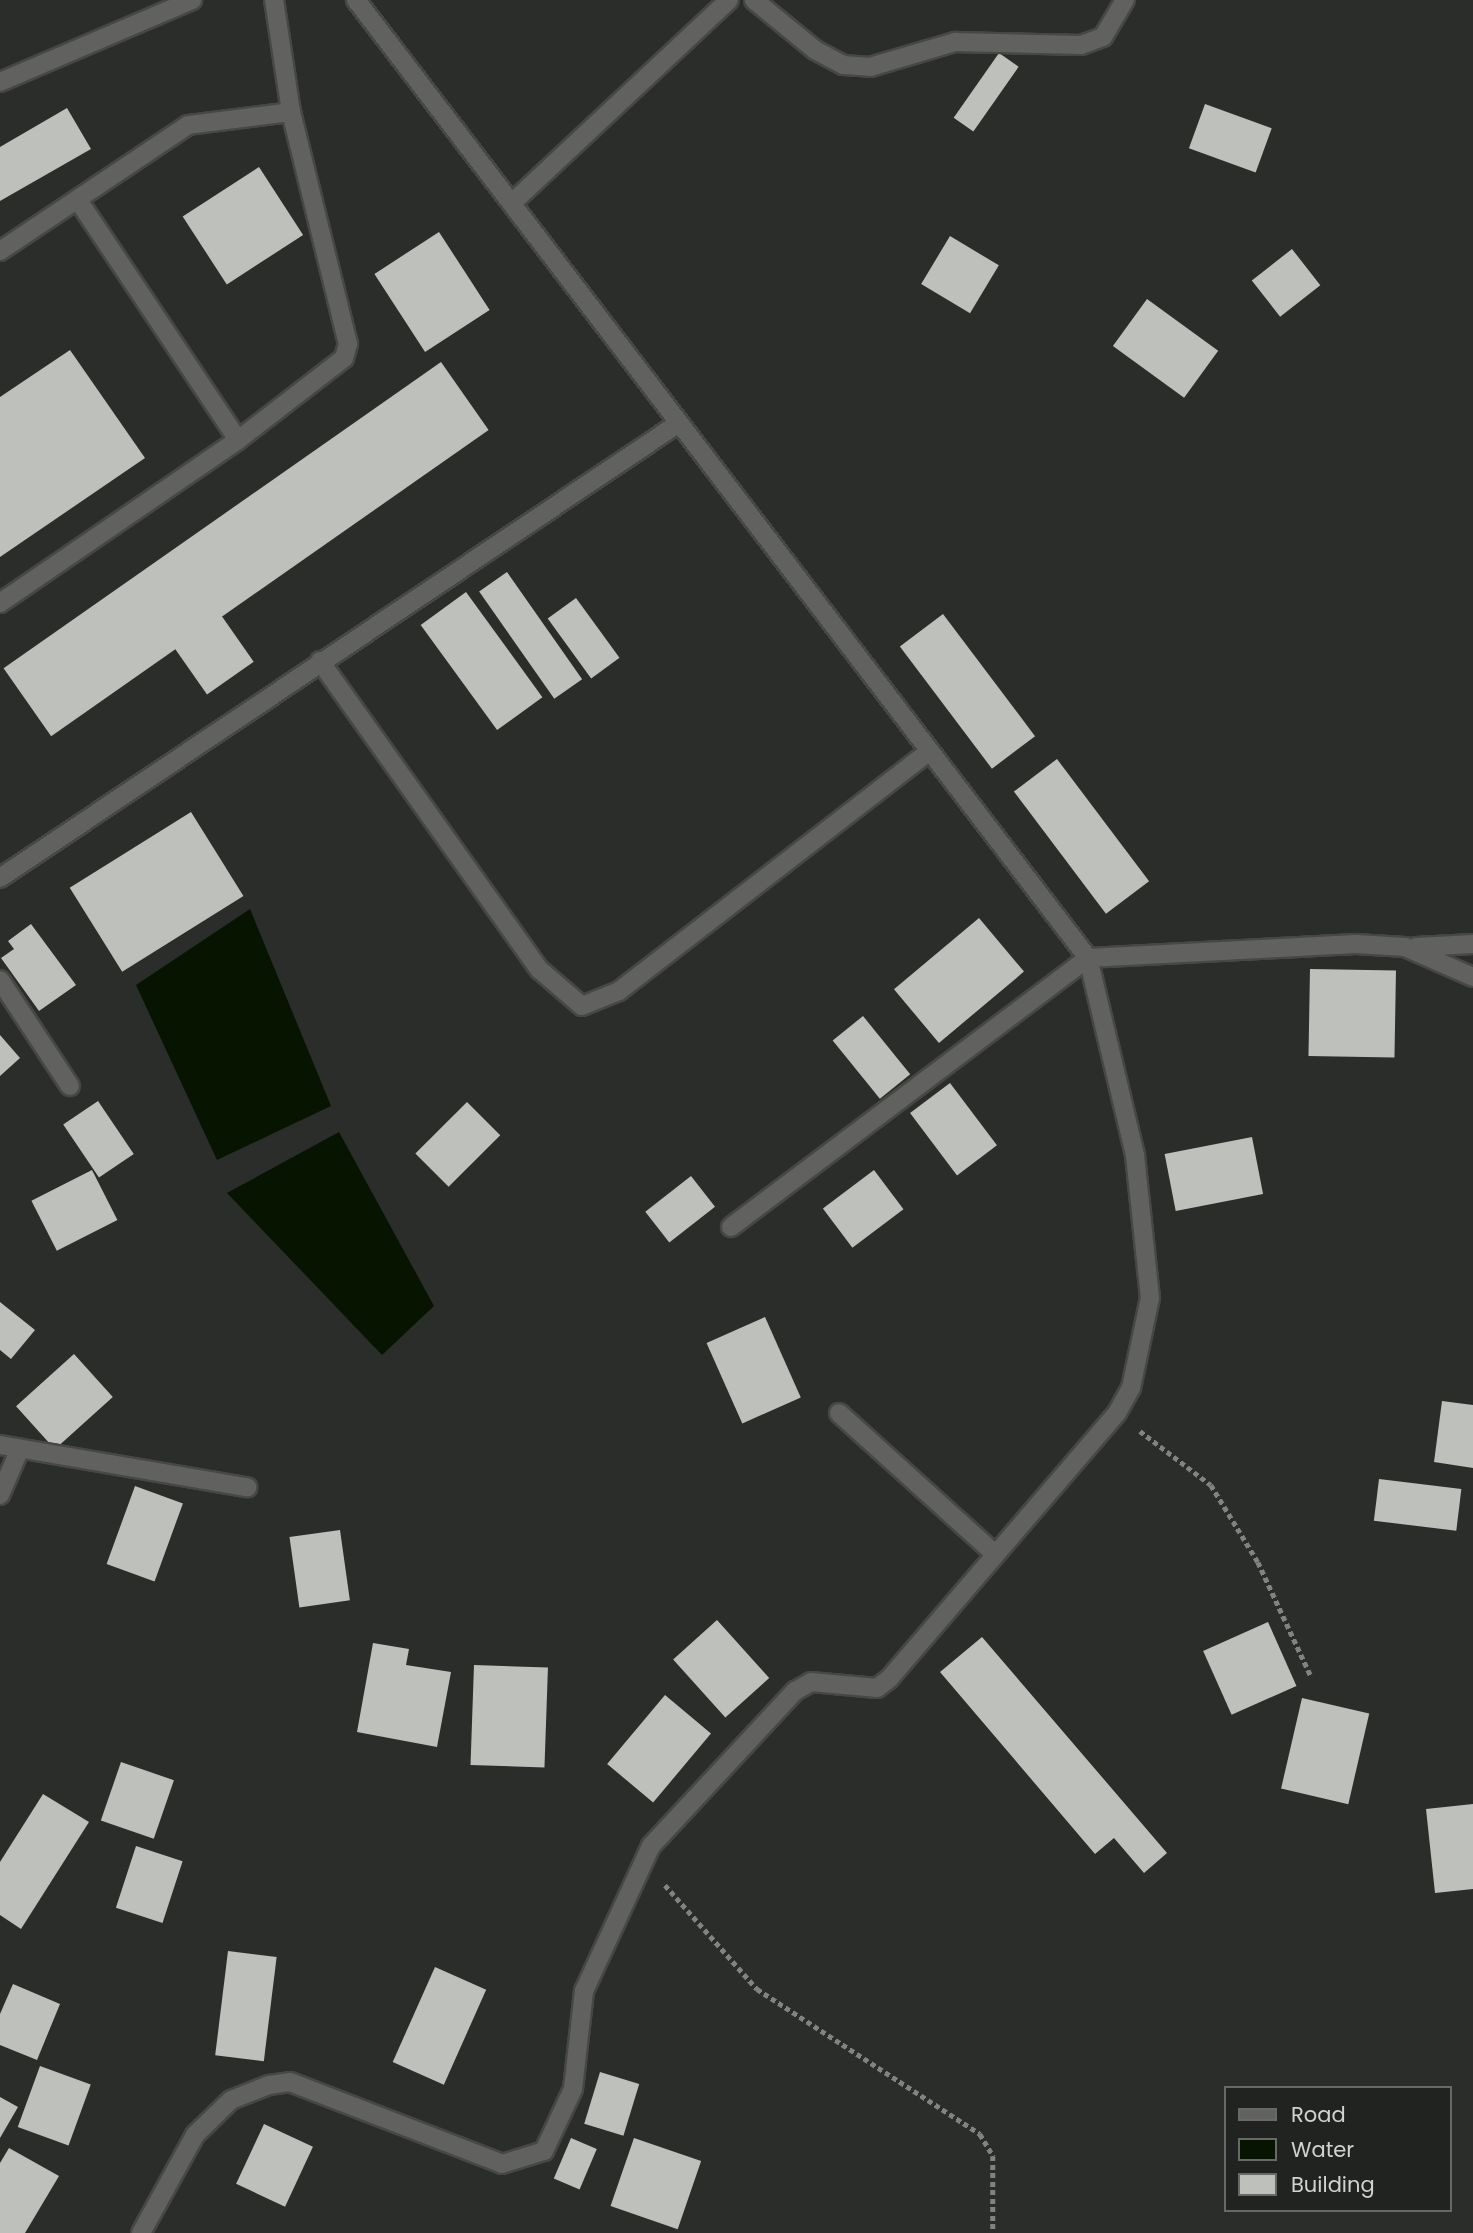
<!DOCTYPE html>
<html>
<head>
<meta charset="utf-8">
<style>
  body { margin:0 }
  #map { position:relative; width:1473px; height:2233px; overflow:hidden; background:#2b2d2a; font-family:Poppins,sans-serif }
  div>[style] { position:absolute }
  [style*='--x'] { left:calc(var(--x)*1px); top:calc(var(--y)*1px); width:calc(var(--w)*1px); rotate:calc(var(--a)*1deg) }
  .water>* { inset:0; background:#071400 }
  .building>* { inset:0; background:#bec0bc; transform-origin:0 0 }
  .path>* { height:4.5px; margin-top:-2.25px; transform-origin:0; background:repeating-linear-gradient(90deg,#818380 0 5px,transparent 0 8.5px) }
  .roads { filter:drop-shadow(2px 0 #464845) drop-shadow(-2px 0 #464845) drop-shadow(0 2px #464845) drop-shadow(0 -2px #464845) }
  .service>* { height:18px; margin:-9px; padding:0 9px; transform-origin:9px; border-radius:9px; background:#616260 }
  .minor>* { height:18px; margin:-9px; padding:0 9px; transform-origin:9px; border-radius:9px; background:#616260 }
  span { translate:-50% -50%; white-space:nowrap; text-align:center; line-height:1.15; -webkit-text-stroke:7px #212320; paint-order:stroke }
  .legend { position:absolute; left:1224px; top:2086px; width:228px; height:126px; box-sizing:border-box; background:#212320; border:2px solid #686967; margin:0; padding:9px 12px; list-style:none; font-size:21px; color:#d2d3d1 }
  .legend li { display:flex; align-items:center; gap:14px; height:35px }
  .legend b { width:35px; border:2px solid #686967 }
</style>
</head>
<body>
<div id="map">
  <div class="water">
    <i style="clip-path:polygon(250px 909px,331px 1106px,217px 1160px,136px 985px)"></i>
    <i style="clip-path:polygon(339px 1132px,434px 1306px,382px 1355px,227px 1193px)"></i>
  </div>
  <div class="building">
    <i style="left:999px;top:53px;width:24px;height:79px;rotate:35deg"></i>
    <i style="left:1205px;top:104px;width:71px;height:47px;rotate:20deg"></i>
    <i style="clip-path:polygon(67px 108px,91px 149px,0 201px,0 147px)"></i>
    <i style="left:259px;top:167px;width:81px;height:91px;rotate:57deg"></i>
    <i style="left:439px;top:232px;width:93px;height:77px;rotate:57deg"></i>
    <i style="left:950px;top:236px;width:57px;height:56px;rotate:31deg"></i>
    <i style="left:1292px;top:249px;width:46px;height:51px;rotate:52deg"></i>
    <i style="left:1147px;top:299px;width:88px;height:58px;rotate:36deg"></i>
    <i style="clip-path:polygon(70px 350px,145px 458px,0 557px,0 397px)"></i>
    <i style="left:441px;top:362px;width:83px;height:534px;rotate:55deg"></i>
    <i style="left:507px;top:572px;width:131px;height:34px;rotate:55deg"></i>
    <i style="left:466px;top:592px;width:130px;height:56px;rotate:54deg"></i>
    <i style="left:576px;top:598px;width:74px;height:35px;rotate:54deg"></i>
    <i style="left:943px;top:614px;width:153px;height:54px;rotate:53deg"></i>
    <i style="left:221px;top:615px;width:57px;height:57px;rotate:55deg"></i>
    <i style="left:1057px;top:759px;width:153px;height:54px;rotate:53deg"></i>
    <i style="left:191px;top:812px;width:99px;height:143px;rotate:58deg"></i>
    <i style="left:979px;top:918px;width:70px;height:111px;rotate:50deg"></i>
    <i style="clip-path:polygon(31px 924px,76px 985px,39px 1011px,1px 958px,14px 949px,8px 941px)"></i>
    <i style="left:1310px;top:969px;width:86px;height:87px;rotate:1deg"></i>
    <i style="left:863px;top:1016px;width:75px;height:39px;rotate:51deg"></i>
    <i style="clip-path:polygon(0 1035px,20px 1058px,0 1076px)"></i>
    <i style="left:950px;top:1083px;width:78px;height:50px;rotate:53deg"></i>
    <i style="left:98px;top:1101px;width:64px;height:42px;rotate:56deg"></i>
    <i style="left:467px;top:1102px;width:47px;height:73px;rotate:45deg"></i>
    <i style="left:1252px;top:1137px;width:58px;height:89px;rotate:79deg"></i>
    <i style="left:92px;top:1170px;width:56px;height:68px;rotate:63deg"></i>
    <i style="left:874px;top:1170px;width:49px;height:64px;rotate:53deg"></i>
    <i style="left:691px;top:1176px;width:39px;height:58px;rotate:52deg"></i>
    <i style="clip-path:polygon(0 1302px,35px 1330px,11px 1359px,0 1350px)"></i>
    <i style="left:765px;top:1317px;width:88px;height:64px;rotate:66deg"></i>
    <i style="left:74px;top:1354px;width:58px;height:78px;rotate:48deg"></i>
    <i style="clip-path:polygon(1442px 1401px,1473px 1405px,1473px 1468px,1434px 1462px)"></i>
    <i style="left:1379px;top:1479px;width:83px;height:42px;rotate:7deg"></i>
    <i style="left:135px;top:1486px;width:51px;height:83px;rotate:20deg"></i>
    <i style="left:340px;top:1530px;width:71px;height:51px;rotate:82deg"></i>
    <i style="left:717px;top:1620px;width:78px;height:59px;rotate:48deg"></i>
    <i style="left:1268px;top:1622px;width:70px;height:71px;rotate:66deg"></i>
    <i style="clip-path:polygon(982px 1637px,1167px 1853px,1144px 1873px,1114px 1838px,1095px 1854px,940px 1672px)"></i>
    <i style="clip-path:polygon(373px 1643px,409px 1649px,406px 1665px,451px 1672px,437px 1747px,357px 1732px)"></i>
    <i style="left:474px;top:1665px;width:74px;height:100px;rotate:2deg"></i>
    <i style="left:665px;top:1695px;width:60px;height:90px;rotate:40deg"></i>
    <i style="left:1302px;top:1698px;width:69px;height:93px;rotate:13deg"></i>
    <i style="left:121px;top:1762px;width:56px;height:62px;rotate:19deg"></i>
    <i style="clip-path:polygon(43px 1794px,89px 1822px,21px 1929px,0 1915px,0 1862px)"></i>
    <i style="clip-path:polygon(1473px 1804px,1473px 1889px,1435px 1893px,1426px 1809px)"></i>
    <i style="left:136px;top:1846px;width:49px;height:65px;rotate:18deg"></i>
    <i style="left:228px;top:1951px;width:49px;height:105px;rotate:7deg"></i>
    <i style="left:435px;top:1967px;width:56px;height:104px;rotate:24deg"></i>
    <i style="clip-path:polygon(13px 1984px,60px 2004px,37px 2060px,0 2045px,0 2014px)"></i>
    <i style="left:40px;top:2066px;width:54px;height:65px;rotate:20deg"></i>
    <i style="left:600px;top:2072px;width:41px;height:54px;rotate:17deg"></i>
    <i style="clip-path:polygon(0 2097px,18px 2107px,0 2138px)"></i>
    <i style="left:264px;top:2124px;width:54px;height:66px;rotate:25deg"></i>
    <i style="left:571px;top:2138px;width:28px;height:44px;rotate:23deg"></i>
    <i style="left:634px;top:2138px;width:71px;height:72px;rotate:19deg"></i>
    <i style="clip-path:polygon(9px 2148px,59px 2176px,25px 2233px,0 2233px,0 2163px)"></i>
  </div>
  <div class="path">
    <i style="--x:1140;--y:1431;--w:89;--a:37.3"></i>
    <i style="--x:1211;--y:1485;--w:90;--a:58.6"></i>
    <i style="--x:1258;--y:1562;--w:126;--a:65.1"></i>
    <i style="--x:665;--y:1885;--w:139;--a:48.5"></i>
    <i style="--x:757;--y:1989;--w:266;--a:33"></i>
    <i style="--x:980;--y:2134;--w:26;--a:59"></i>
    <i style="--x:993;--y:2156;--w:77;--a:90"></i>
  </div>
  <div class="roads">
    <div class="service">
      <i style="--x:754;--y:0;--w:79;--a:39.3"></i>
      <i style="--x:815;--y:50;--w:32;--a:28"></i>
      <i style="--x:843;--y:65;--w:27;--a:4"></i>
      <i style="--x:870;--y:67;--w:89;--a:-16.4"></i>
      <i style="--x:955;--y:42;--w:126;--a:1.4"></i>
      <i style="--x:1081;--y:45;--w:23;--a:-20"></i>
      <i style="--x:1103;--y:37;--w:43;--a:-59.3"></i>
      <i style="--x:80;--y:203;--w:285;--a:56.3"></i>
      <i style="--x:0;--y:251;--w:226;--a:-33.8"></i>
      <i style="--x:188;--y:125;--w:104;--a:-7.2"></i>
      <i style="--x:0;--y:603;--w:288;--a:-34.4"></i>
      <i style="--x:238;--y:440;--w:134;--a:-37.7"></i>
      <i style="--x:344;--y:358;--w:15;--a:-74"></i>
      <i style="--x:348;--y:344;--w:239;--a:-103.8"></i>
      <i style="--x:291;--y:112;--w:113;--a:-98.6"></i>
      <i style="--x:0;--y:980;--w:127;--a:56.6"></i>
      <i style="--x:731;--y:1227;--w:447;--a:-37"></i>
      <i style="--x:839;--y:1413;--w:210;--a:42.1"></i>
    </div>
    <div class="minor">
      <i style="--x:0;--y:82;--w:209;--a:-23.1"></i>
      <i style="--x:512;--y:203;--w:297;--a:-43.1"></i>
      <i style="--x:320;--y:661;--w:379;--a:54.6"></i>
      <i style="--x:540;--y:970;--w:55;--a:40.6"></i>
      <i style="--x:582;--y:1006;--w:40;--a:-22"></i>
      <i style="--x:619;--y:991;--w:392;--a:-37.7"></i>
      <i style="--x:0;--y:878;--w:817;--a:-33.83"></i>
      <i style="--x:1416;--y:947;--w:57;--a:-3"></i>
      <i style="--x:1088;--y:958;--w:268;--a:-3"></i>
      <i style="--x:1356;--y:944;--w:49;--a:3.5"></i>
      <i style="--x:1405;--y:947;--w:74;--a:23.8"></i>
      <i style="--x:0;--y:1445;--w:251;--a:9.7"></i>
      <i style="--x:0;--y:1495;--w:48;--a:-66.6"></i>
      <i style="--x:141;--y:2233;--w:112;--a:-61.1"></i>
      <i style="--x:195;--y:2135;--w:50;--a:-44.2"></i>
      <i style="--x:231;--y:2100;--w:41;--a:-21.5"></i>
      <i style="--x:269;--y:2085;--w:21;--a:-8"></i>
      <i style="--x:290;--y:2082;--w:227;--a:21.1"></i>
      <i style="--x:502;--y:2164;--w:44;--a:-17.2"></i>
      <i style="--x:544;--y:2151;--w:68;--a:-64.9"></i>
      <i style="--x:573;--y:2089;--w:99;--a:-83.6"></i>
      <i style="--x:584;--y:1991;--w:160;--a:-65.2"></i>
      <i style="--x:651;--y:1846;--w:212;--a:-47.1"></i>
      <i style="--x:795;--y:1691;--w:18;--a:-29"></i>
      <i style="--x:811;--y:1682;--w:66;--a:5.2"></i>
      <i style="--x:877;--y:1688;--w:15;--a:-37"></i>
      <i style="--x:889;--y:1679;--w:350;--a:-49.4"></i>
      <i style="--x:1117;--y:1413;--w:29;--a:-61"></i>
      <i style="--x:1131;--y:1388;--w:92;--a:-78.1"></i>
      <i style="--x:1150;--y:1298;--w:144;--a:-96"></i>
      <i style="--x:1135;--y:1155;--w:203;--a:-103.4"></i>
      <i style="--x:1088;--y:958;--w:1206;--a:-127.38"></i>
    </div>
  </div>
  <ul class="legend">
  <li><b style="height:9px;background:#616260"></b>Road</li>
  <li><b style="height:19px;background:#071400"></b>Water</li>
  <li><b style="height:19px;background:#bec0bc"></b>Building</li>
  </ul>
</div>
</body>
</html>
